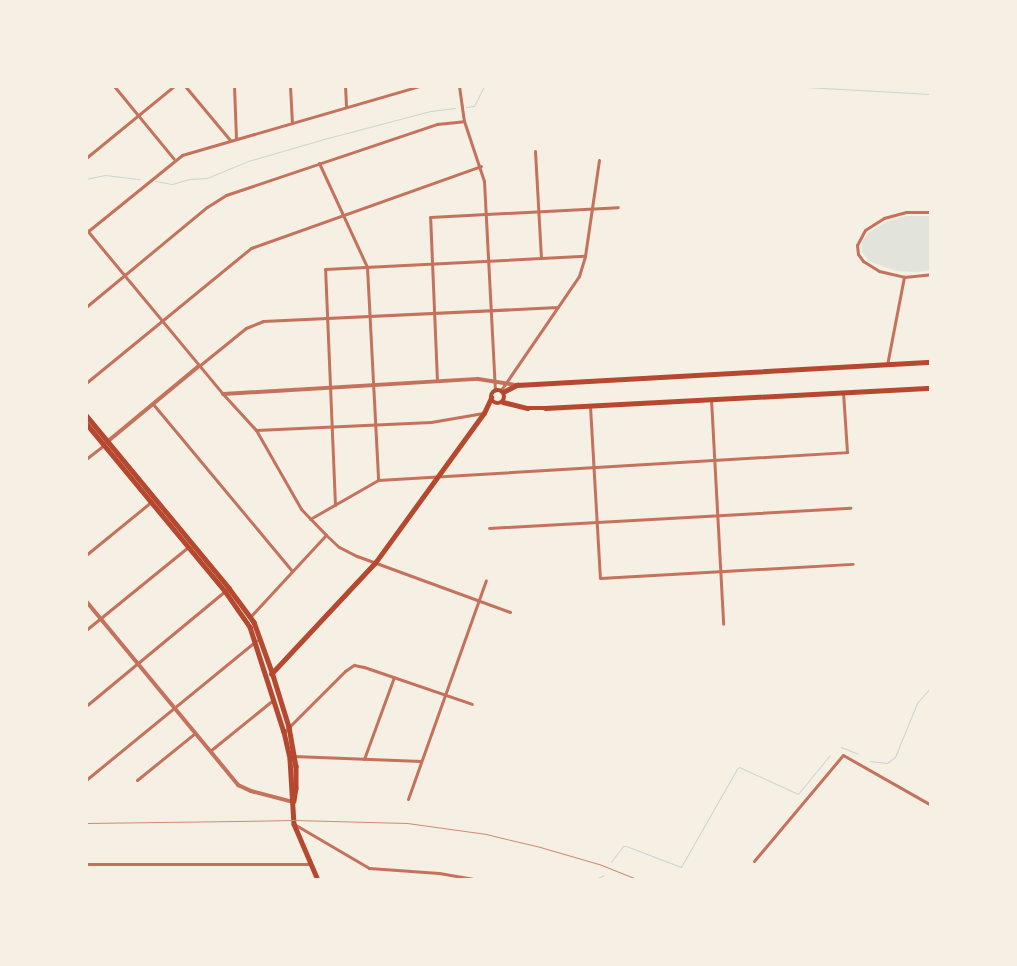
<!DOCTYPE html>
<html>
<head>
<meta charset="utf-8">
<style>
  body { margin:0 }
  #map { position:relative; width:1017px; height:966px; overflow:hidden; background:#f6efe4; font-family:Georgia,serif }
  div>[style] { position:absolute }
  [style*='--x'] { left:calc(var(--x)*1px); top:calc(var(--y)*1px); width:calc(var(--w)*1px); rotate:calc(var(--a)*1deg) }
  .green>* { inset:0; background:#e2e4dc }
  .stream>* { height:1px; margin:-0.5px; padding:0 0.5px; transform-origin:0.5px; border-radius:0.5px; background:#c9d6d2 }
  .minor>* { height:3px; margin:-1.5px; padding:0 1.5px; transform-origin:1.5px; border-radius:1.5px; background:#c5725c }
  .tertiary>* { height:4px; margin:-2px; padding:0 2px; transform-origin:2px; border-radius:2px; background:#c5725c }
  .secondary>* { height:4.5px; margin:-2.25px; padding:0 2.25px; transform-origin:2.25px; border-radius:2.25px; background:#b5482f }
  .secondary>.ring { margin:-2.25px; padding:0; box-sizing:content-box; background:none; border:4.5px solid #b5482f; border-radius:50% }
  .rail>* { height:1px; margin:-0.5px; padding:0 0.5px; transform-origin:0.5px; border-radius:0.5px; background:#cf8b77 }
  span { translate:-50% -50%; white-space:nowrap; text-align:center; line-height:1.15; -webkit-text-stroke:5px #f6efe4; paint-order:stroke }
  .frame { position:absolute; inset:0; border:88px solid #f6efe4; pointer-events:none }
</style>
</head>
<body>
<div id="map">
  <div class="green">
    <i style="clip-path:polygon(906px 216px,931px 216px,931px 270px,917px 272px,896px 271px,869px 261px,862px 252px,862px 242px,868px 233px,886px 222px)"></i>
  </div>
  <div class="stream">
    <i style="--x:787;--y:86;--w:144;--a:3.2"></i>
    <i style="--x:466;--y:107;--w:8;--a:-7"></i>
    <i style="--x:474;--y:106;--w:22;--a:-63"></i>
    <i style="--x:86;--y:179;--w:19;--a:-12"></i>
    <i style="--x:105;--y:175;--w:35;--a:7"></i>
    <i style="--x:155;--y:181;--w:17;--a:10"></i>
    <i style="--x:172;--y:184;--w:18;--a:-16"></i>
    <i style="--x:189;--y:179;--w:18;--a:-3"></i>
    <i style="--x:207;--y:178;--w:44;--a:-22.5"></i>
    <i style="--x:248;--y:161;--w:79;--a:-16.1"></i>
    <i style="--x:324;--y:139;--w:111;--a:-14.7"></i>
    <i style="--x:431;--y:111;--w:24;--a:-7"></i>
    <i style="--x:841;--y:747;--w:18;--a:22"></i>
    <i style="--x:870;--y:761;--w:17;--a:7"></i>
    <i style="--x:887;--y:763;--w:10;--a:-37"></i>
    <i style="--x:895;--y:757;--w:58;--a:-67.8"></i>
    <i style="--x:917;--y:703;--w:21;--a:-49"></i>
    <i style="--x:611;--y:862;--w:20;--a:-53"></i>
    <i style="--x:623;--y:846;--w:3;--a:0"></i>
    <i style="--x:626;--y:846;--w:59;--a:20.9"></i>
    <i style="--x:681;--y:867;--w:113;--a:-60.3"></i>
    <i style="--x:737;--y:769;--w:3;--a:-45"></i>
    <i style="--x:739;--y:767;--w:65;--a:24.6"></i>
    <i style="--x:798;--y:794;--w:50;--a:-50.6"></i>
    <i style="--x:594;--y:880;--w:11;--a:-27"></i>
  </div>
  <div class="minor">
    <i style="--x:114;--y:86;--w:94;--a:50.6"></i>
    <i style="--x:185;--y:86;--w:70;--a:50.2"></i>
    <i style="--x:234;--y:86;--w:53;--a:87.8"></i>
    <i style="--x:290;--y:86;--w:37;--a:87"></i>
    <i style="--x:345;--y:86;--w:21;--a:87"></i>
    <i style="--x:459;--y:86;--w:35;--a:82"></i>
    <i style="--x:464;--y:121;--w:63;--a:71.6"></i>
    <i style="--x:484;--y:181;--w:210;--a:87"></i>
    <i style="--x:535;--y:151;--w:107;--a:86.8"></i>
    <i style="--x:86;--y:158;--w:114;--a:-39.3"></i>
    <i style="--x:319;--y:163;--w:115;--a:65.2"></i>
    <i style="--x:367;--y:267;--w:213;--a:87"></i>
    <i style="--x:931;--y:212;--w:25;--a:180"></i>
    <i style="--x:906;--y:212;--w:23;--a:165"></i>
    <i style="--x:884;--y:218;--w:22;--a:148"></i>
    <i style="--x:865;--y:230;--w:17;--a:118"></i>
    <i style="--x:857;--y:245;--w:9;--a:84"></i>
    <i style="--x:858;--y:254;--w:9;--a:54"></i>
    <i style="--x:863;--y:261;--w:19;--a:32"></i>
    <i style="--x:879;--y:271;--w:26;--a:13"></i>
    <i style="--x:904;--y:277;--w:27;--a:-6"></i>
    <i style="--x:86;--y:229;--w:214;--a:50.3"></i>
    <i style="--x:223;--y:394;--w:49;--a:47.5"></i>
    <i style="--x:256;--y:430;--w:91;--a:60.3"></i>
    <i style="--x:301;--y:509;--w:36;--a:46"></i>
    <i style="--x:326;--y:535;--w:18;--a:43"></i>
    <i style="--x:339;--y:547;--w:20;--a:27"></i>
    <i style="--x:357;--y:556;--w:163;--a:20.1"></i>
    <i style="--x:87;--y:232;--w:122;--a:-39"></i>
    <i style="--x:182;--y:155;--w:247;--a:-16.2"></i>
    <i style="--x:86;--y:307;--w:157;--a:-39.6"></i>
    <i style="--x:207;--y:207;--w:22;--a:-32"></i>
    <i style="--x:226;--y:195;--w:223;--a:-18.6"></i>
    <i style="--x:437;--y:124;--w:27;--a:-6"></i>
    <i style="--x:887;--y:365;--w:90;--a:-79.1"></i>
    <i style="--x:199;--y:366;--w:60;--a:-39"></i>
    <i style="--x:246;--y:328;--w:18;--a:-22"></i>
    <i style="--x:263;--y:321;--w:295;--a:-2.7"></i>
    <i style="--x:437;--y:381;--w:164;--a:-92.4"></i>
    <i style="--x:430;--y:217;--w:188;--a:-3"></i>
    <i style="--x:86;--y:383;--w:213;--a:-39.3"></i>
    <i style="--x:251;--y:248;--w:244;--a:-19.6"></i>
    <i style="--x:501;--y:390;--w:138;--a:-55.6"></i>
    <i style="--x:579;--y:276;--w:21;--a:-73"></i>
    <i style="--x:585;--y:256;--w:97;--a:-81.7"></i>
    <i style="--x:711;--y:399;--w:225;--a:86.9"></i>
    <i style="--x:153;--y:404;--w:217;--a:50.2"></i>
    <i style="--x:590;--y:406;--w:172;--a:86.7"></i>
    <i style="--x:600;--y:578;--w:253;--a:-3.2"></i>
    <i style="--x:256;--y:430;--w:175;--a:-2.6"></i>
    <i style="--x:431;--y:422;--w:53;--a:-9.8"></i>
    <i style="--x:86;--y:459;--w:23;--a:-38"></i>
    <i style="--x:335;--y:505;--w:236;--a:-92.4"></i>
    <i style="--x:325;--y:269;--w:260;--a:-2.9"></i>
    <i style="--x:310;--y:519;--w:78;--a:-29.8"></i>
    <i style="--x:378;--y:480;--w:470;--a:-3.4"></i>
    <i style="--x:847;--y:452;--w:60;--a:-93.8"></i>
    <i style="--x:489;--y:528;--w:362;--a:-3.2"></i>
    <i style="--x:86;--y:555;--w:84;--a:-39.2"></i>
    <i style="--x:250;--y:617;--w:112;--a:-47.2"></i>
    <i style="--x:86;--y:630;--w:132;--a:-39.1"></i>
    <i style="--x:86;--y:706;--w:180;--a:-39.6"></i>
    <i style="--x:284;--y:732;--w:86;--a:-45"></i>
    <i style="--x:345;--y:671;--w:11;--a:-34"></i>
    <i style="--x:354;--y:665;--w:10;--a:11"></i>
    <i style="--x:364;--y:667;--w:114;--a:18.9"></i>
    <i style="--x:210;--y:751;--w:81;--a:-39"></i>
    <i style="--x:293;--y:756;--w:128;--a:2.2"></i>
    <i style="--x:364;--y:759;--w:87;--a:-69.9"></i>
    <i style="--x:86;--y:780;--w:220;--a:-39.3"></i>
    <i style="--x:137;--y:780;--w:75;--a:-39"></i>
    <i style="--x:408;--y:799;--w:232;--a:-70.4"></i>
    <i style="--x:294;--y:824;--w:87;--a:30.4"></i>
    <i style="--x:369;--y:868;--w:70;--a:4.1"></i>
    <i style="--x:439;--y:873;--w:41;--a:9.9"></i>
    <i style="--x:754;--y:861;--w:138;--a:-50"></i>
    <i style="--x:843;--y:755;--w:101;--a:29.6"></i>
    <i style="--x:86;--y:864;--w:225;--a:0"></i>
  </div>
  <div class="tertiary">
    <i style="--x:223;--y:394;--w:255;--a:-3.4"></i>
    <i style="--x:478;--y:379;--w:39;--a:9"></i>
    <i style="--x:107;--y:442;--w:119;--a:-39.6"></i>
    <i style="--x:86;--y:601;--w:239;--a:50.4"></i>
    <i style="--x:238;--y:785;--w:14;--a:25"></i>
    <i style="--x:251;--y:791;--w:43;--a:14.7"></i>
  </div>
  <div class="secondary">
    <i class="ring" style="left:491px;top:390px;width:9.5px;height:9.5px"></i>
    <i style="--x:503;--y:392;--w:16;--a:-27"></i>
    <i style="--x:517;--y:385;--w:415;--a:-3.2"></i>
    <i style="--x:503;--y:402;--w:25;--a:14"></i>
    <i style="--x:527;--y:408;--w:18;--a:0"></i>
    <i style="--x:545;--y:408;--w:387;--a:-3"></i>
    <i style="--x:86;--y:415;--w:224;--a:50.4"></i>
    <i style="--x:229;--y:588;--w:42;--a:53.7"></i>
    <i style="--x:254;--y:622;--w:53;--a:70.2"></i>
    <i style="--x:272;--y:672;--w:58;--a:72.8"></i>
    <i style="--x:289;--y:727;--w:40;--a:80"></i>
    <i style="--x:296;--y:766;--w:22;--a:90"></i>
    <i style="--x:296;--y:788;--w:13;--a:99"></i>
    <i style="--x:86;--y:423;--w:218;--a:50.4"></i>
    <i style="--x:225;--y:591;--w:44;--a:55.2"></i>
    <i style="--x:250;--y:627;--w:110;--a:72.1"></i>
    <i style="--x:284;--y:732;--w:28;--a:77"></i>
    <i style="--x:290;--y:759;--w:65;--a:86.5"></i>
    <i style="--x:294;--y:824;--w:61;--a:66.8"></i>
    <i style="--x:271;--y:674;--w:152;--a:-46.9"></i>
    <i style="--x:375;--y:563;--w:185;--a:-54"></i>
    <i style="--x:484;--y:413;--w:17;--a:-65"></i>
  </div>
  <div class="rail">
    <i style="--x:86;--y:823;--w:208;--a:-0.8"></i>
    <i style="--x:294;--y:820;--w:113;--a:1.5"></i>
    <i style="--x:407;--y:823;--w:80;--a:7.9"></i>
    <i style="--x:486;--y:834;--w:56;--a:13.5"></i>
    <i style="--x:540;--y:847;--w:61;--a:16.1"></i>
    <i style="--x:599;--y:864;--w:43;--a:21.8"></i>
  </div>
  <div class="frame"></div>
</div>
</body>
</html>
